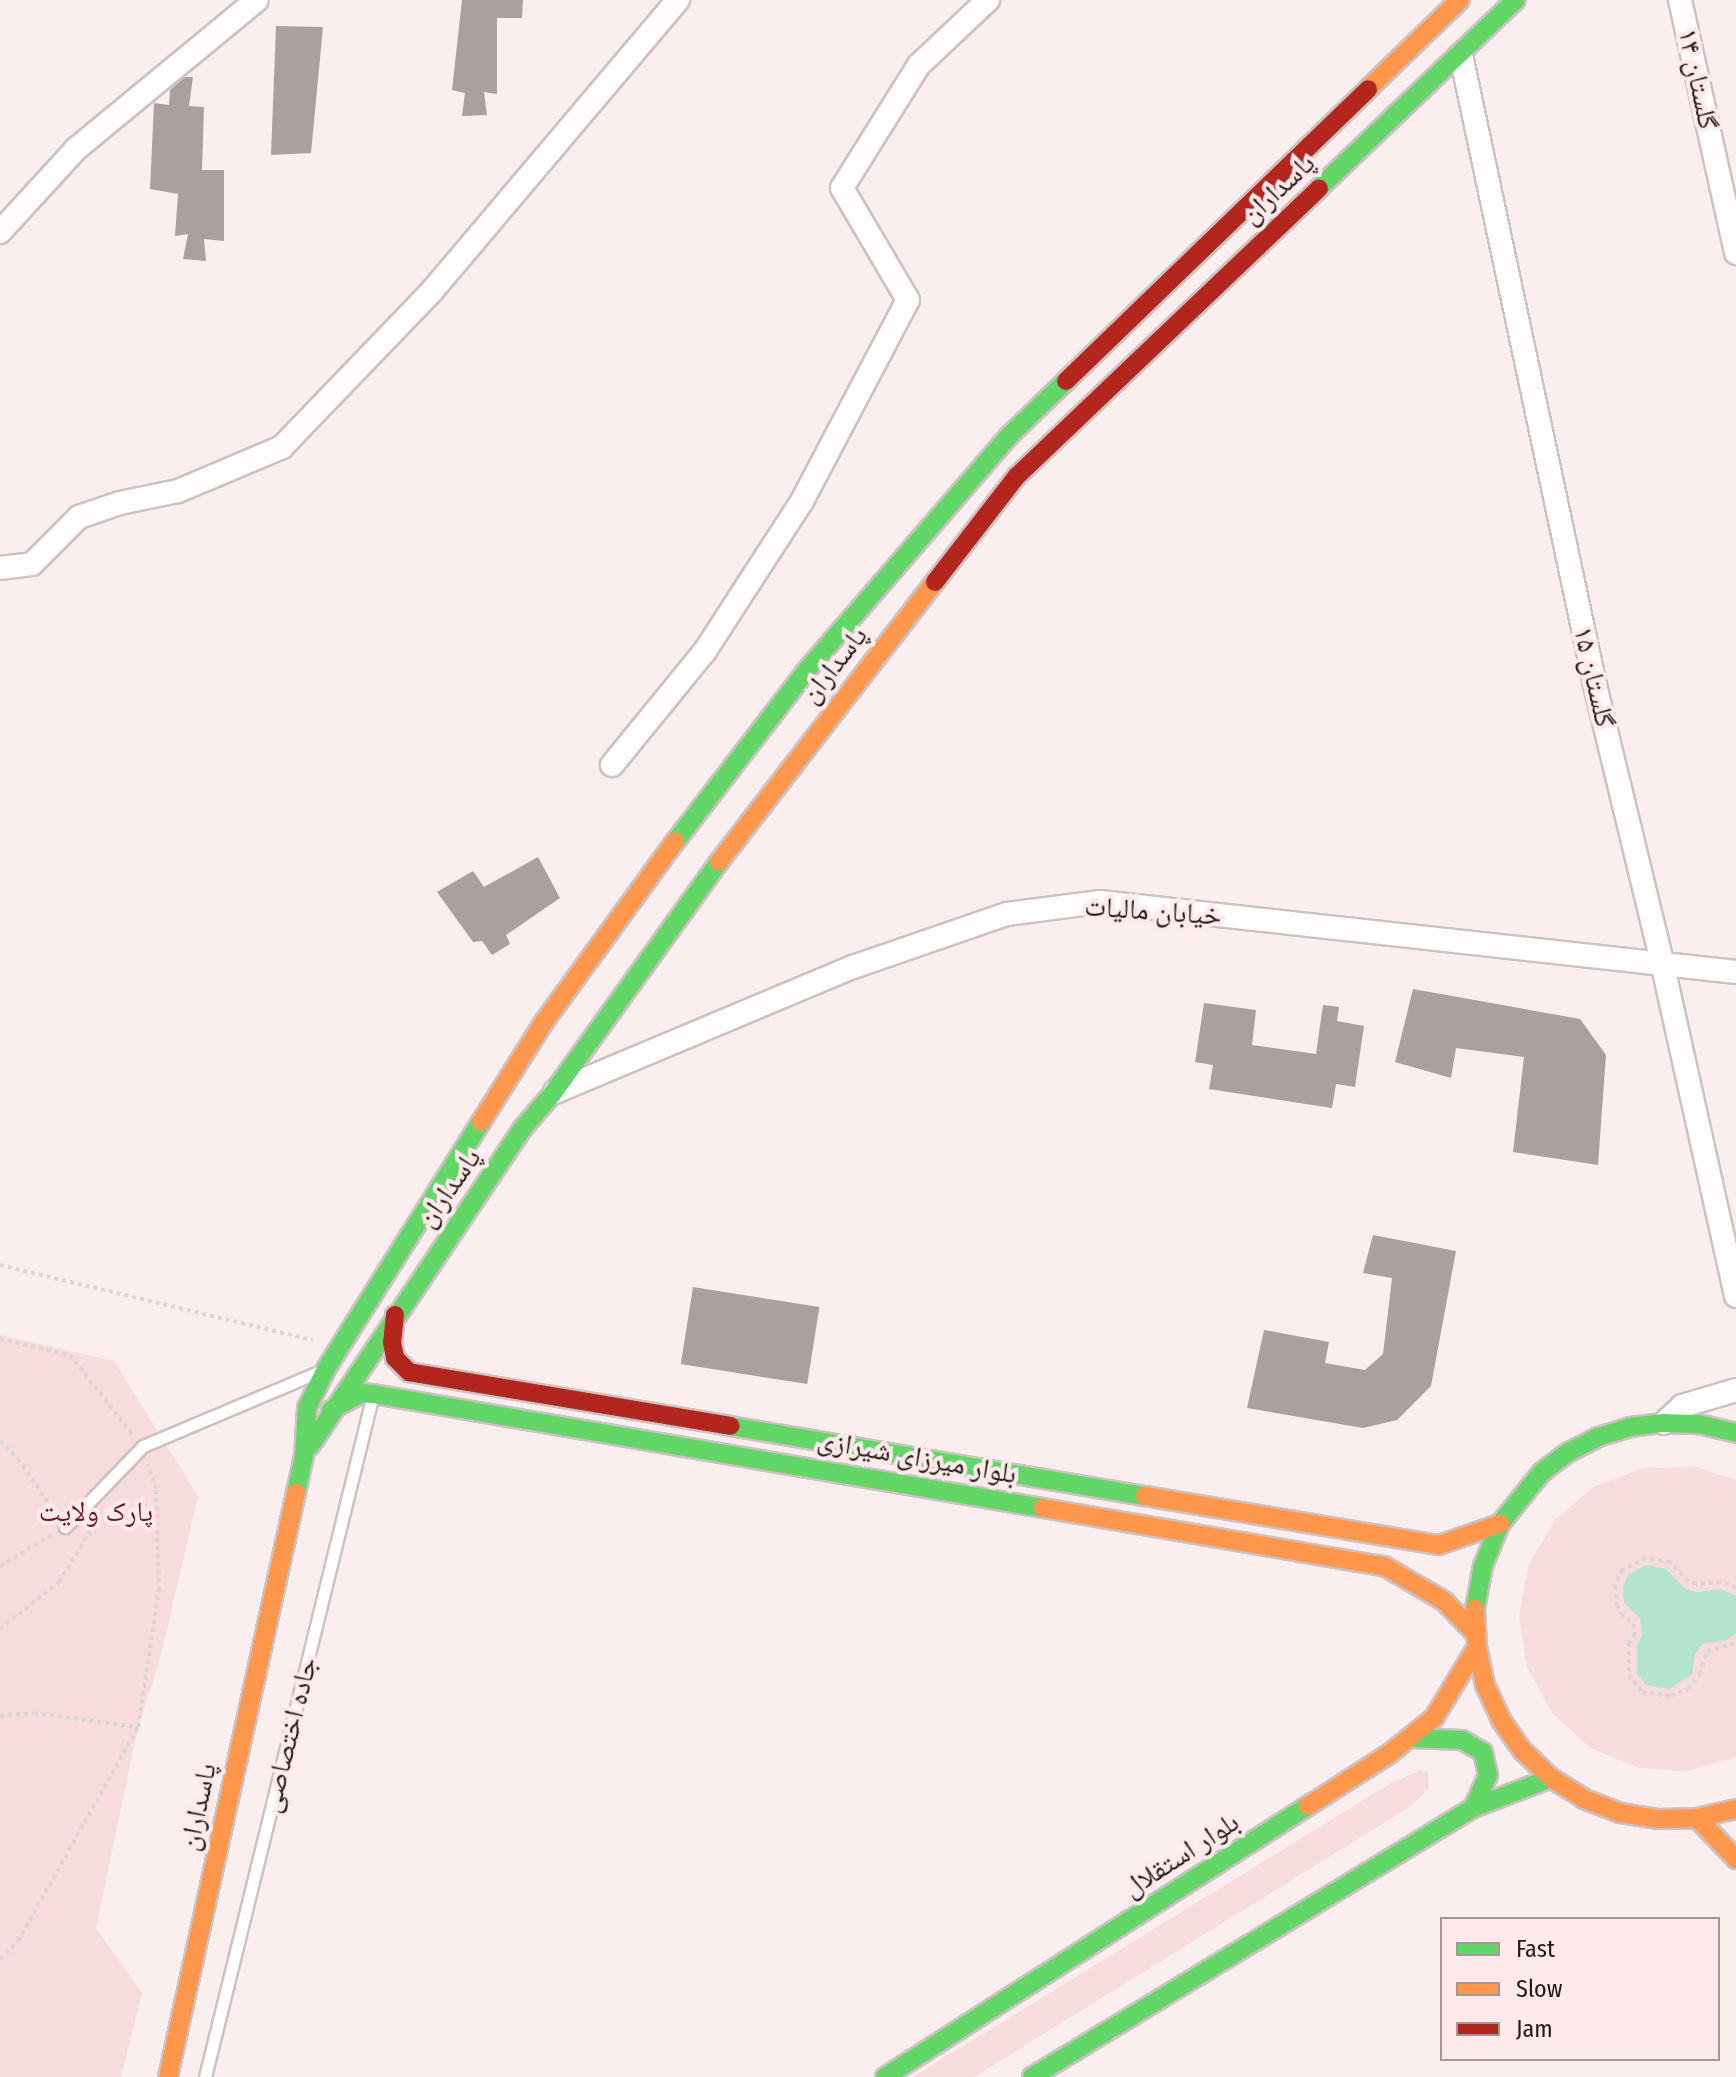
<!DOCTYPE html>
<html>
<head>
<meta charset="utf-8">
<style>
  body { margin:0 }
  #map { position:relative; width:1736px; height:2077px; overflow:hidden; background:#faeeee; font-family:"Fira Sans Condensed","Noto Naskh Arabic",sans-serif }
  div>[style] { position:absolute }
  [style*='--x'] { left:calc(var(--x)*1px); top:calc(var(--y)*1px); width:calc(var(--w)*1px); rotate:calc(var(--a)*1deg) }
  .green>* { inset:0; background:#f8dbdb }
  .water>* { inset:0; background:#b3e4ce }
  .building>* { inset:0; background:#ab9fa0; transform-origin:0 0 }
  .path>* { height:4px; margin-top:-2px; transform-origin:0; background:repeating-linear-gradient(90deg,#d9d5d5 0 4px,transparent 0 8px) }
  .roads { filter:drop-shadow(2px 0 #cdc1c2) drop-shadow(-2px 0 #cdc1c2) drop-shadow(0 2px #cdc1c2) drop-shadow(0 -2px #cdc1c2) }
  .lane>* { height:11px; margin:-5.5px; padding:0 5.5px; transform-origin:5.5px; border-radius:5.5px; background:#fefcfc }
  .street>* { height:22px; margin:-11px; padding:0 11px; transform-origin:11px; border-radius:11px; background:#fefcfc }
  .fast>* { height:18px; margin:-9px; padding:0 9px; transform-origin:9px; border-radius:9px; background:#63d668 }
  .slow>* { height:18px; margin:-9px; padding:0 9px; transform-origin:9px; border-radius:9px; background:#ff974d }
  .jam>* { height:18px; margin:-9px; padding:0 9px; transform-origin:9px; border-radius:9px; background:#b3261e }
  span { translate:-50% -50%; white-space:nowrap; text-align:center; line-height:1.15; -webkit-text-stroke:8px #feeaea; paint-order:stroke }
  .street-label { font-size:28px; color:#241919 }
  .park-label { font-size:28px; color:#6b1726 }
  .legend { position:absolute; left:1440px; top:1917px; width:280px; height:144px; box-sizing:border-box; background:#feeaea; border:2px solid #a79696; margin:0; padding:10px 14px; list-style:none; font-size:24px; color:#241919 }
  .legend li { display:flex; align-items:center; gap:16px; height:40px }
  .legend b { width:40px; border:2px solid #a79696 }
</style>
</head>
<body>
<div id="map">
  <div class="green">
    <i style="clip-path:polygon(0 1335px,114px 1361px,198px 1496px,160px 1659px,138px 1727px,96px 1928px,142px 1993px,121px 2077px,0 2077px)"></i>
    <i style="clip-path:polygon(1696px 1467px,1736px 1480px,1736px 1757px,1687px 1771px,1639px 1768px,1591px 1748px,1552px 1713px,1527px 1667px,1519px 1616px,1529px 1564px,1556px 1519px,1595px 1486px,1644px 1468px)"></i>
    <i style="clip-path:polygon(1421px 1770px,1428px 1772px,1429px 1788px,1411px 1806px,974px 2077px,913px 2077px,1391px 1783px)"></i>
  </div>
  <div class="water">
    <i style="clip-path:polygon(1646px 1565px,1666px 1569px,1684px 1588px,1696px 1592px,1720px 1589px,1736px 1596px,1736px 1633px,1727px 1640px,1703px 1644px,1695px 1654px,1692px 1674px,1670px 1689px,1646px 1685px,1637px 1674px,1637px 1646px,1642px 1635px,1640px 1618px,1624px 1603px,1623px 1587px,1628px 1575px)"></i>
  </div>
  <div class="building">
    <i style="clip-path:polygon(462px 0,523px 0,522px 18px,497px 18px,497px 94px,484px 92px,487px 115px,462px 116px,465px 93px,452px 90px)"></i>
    <i style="clip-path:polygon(276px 26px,323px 27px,311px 153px,271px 155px)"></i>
    <i style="clip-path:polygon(185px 77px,193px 77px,189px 106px,204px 107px,202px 170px,224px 170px,224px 241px,204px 239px,206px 261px,183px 259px,188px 234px,175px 236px,178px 194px,150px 189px,154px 103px,169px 105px,170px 90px)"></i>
    <i style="clip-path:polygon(538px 857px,560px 898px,506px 935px,510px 944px,492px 955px,482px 941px,473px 942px,437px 892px,473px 871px,484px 887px)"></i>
    <i style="clip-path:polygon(1413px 989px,1580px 1019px,1606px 1055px,1598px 1165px,1513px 1152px,1524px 1057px,1456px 1048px,1451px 1078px,1395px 1062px)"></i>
    <i style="clip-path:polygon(1204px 1003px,1256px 1010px,1252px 1045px,1316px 1054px,1323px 1005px,1339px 1007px,1337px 1021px,1364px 1026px,1355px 1087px,1336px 1084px,1332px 1108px,1209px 1089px,1213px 1065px,1195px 1062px)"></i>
    <i style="clip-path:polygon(1373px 1235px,1456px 1251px,1431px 1386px,1397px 1420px,1363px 1428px,1247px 1408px,1264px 1330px,1329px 1342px,1325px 1363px,1365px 1370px,1383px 1354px,1392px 1278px,1363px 1273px)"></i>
    <i style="left:693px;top:1287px;width:128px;height:78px;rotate:9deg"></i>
  </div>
  <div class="path">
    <i style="--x:0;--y:1265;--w:322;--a:13.5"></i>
    <i style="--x:0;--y:1339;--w:72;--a:12.9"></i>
    <i style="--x:70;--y:1355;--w:102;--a:51.8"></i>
    <i style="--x:0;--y:1441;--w:25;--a:45"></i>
    <i style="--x:18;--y:1459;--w:68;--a:55.1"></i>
    <i style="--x:0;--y:1566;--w:62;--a:-31.1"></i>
    <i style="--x:1736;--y:1587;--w:16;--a:-162"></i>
    <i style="--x:1721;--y:1582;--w:25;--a:175"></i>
    <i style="--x:1696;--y:1584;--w:9;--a:-159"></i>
    <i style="--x:1688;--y:1581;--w:26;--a:-133"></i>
    <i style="--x:1670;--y:1562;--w:24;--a:-171"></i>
    <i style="--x:1646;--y:1558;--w:27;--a:153"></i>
    <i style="--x:1622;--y:1570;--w:17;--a:114"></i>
    <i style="--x:1615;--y:1586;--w:19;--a:84"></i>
    <i style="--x:1617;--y:1605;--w:10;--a:66"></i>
    <i style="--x:1621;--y:1614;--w:16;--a:40"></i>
    <i style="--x:1633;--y:1624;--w:10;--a:79"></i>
    <i style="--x:1635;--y:1634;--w:11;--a:124"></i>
    <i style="--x:1629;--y:1643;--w:32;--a:90"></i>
    <i style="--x:1629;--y:1675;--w:21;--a:53"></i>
    <i style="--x:1642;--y:1692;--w:29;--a:8"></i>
    <i style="--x:1671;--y:1696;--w:18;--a:-22"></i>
    <i style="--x:1688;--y:1689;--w:19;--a:-51"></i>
    <i style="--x:1700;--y:1674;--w:24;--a:-73"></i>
    <i style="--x:1707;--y:1651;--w:30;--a:-15"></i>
    <i style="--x:0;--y:1629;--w:75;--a:-38.5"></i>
    <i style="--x:59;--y:1582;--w:81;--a:-58.1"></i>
    <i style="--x:0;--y:1716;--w:34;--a:-5"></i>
    <i style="--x:34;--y:1713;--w:105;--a:7.7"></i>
    <i style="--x:0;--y:1959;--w:25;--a:-45"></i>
    <i style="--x:18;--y:1941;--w:245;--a:-60.7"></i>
    <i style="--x:138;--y:1727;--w:139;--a:-81.3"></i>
    <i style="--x:159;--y:1590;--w:101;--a:-91.7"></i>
    <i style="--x:156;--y:1489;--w:26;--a:-108"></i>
  </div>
  <div class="roads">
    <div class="lane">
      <i style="--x:65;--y:1527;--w:112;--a:-46.1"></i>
      <i style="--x:143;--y:1446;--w:188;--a:-22.9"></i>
      <i style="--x:205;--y:2077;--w:699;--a:-76.18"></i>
    </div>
    <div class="street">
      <i style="--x:1680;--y:0;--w:259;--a:77.5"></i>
      <i style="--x:1461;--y:55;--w:644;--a:77.99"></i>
      <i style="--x:1595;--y:685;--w:285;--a:76.4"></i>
      <i style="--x:1662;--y:962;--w:342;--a:77.5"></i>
      <i style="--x:0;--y:232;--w:113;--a:-47.5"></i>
      <i style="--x:76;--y:149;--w:234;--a:-39.5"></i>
      <i style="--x:0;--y:568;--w:32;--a:-7"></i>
      <i style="--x:32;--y:564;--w:66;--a:-45"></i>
      <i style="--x:79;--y:517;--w:43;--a:-18.9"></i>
      <i style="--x:120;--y:503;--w:59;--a:-11.7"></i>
      <i style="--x:178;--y:491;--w:113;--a:-22.9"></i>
      <i style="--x:282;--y:447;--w:216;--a:-46.1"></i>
      <i style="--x:432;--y:291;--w:381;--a:-49.8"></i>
      <i style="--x:612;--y:765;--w:147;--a:-50.8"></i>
      <i style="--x:705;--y:651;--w:179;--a:-57.1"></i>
      <i style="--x:802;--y:501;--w:227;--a:-62.2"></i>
      <i style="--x:908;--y:300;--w:130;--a:-120.5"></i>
      <i style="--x:842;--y:188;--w:145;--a:-58"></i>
      <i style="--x:919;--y:65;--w:95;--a:-43.3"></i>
      <i style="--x:555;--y:1092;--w:323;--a:-22.8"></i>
      <i style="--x:853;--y:967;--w:163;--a:-19"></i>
      <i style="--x:1007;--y:914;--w:94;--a:-7.4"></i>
      <i style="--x:1100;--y:902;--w:640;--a:6.28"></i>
      <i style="--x:1664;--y:1423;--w:25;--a:-43"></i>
      <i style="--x:1682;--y:1406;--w:56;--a:-16.5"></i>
    </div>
    <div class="fast">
      <i style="--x:1319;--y:188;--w:272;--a:-43.7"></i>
      <i style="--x:675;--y:842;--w:215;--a:-52.5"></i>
      <i style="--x:806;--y:671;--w:311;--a:-49.2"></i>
      <i style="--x:1009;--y:436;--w:79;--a:-44"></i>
      <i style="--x:331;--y:1410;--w:35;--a:-29"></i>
      <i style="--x:362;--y:1393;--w:11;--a:5"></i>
      <i style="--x:373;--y:1394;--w:680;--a:9.66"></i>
      <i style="--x:730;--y:1426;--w:421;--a:9.6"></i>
      <i style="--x:310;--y:1446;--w:383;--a:-56.2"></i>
      <i style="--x:523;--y:1128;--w:46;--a:-49.4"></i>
      <i style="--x:553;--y:1093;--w:284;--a:-54.3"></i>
      <i style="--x:296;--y:1493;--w:38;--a:-78"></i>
      <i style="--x:304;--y:1456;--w:48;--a:-86.4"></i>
      <i style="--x:307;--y:1408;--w:43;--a:-64"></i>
      <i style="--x:326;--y:1369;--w:292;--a:-57.9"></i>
      <i style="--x:1475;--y:1609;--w:44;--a:-79.5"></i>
      <i style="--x:1483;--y:1566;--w:45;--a:-68"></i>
      <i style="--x:1500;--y:1524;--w:67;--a:-51.1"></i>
      <i style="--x:1542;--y:1472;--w:34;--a:-37"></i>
      <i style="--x:1569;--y:1452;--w:33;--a:-27"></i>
      <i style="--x:1598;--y:1437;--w:34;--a:-17"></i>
      <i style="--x:1630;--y:1427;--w:34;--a:-7"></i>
      <i style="--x:1664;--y:1423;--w:34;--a:2"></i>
      <i style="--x:1698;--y:1424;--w:39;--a:13"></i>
      <i style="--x:1409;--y:1738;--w:53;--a:2.2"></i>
      <i style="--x:1462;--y:1740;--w:24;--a:30"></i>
      <i style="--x:1483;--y:1752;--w:24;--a:78"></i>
      <i style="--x:1488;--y:1775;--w:36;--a:114"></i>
      <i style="--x:885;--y:2077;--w:502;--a:-32.65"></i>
      <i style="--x:1032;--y:2077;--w:517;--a:-31.38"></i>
      <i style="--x:1473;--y:1808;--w:84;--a:-21"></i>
    </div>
    <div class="slow">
      <i style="--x:1368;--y:89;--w:128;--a:-44.1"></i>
      <i style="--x:719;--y:862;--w:354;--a:-52.4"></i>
      <i style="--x:481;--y:1122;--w:118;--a:-57.8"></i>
      <i style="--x:544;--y:1022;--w:223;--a:-54"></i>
      <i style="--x:1145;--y:1496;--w:298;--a:9.5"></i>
      <i style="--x:1439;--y:1545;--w:65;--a:-19"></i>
      <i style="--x:1043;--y:1508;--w:346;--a:9.7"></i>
      <i style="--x:1384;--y:1566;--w:69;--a:30.3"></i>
      <i style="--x:1444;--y:1601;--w:46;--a:45.9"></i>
      <i style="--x:1475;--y:1609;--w:38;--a:87"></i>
      <i style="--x:1477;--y:1647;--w:39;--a:78"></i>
      <i style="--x:1485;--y:1685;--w:38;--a:65"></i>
      <i style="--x:1501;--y:1720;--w:38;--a:55"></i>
      <i style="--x:1523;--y:1751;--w:39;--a:44"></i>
      <i style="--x:1551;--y:1778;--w:39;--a:32"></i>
      <i style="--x:1584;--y:1799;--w:39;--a:21"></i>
      <i style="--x:1620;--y:1813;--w:38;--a:9"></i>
      <i style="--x:1658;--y:1819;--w:39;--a:-1"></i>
      <i style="--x:1697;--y:1818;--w:40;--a:-13"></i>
      <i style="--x:1308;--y:1806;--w:96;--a:-32.7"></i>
      <i style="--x:1389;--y:1754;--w:58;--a:-38.7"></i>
      <i style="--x:1434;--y:1718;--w:83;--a:-58.8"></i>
      <i style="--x:1697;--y:1818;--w:57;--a:46.4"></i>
      <i style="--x:168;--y:2077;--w:598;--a:-77.64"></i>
    </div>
    <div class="jam">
      <i style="--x:1066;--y:381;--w:420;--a:-44"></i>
      <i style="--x:935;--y:582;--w:134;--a:-52.3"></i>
      <i style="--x:1017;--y:476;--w:417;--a:-43.6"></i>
      <i style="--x:395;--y:1315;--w:27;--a:96"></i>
      <i style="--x:392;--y:1342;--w:16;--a:79"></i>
      <i style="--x:395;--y:1358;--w:20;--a:45"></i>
      <i style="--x:409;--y:1372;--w:326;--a:9.5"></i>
    </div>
  </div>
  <div class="street-label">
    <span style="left:1698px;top:79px;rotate:78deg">گلستان ۱۴</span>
    <span style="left:1278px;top:189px;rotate:-43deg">پاسداران</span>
    <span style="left:834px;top:665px;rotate:-52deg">پاسداران</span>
    <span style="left:1594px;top:677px;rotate:77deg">گلستان ۱۵</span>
    <span style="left:1153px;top:911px;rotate:4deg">خیابان مالیات</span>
    <span style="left:449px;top:1188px;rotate:-55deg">پاسداران</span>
    <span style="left:917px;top:1457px;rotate:10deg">بلوار میرزای شیرازی</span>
    <span style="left:289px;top:1735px;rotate:-76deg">جاده اختصاصی</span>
    <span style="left:198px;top:1807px;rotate:-78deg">پاسداران</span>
    <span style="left:1181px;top:1855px;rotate:-33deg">بلوار استقلال</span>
  </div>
  <div class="park-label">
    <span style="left:96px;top:1512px">پارک ولایت</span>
  </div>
  <ul class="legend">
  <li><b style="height:10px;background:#63d668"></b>Fast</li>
  <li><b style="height:10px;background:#ff974d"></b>Slow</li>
  <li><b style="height:10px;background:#b3261e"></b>Jam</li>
  </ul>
</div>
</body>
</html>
